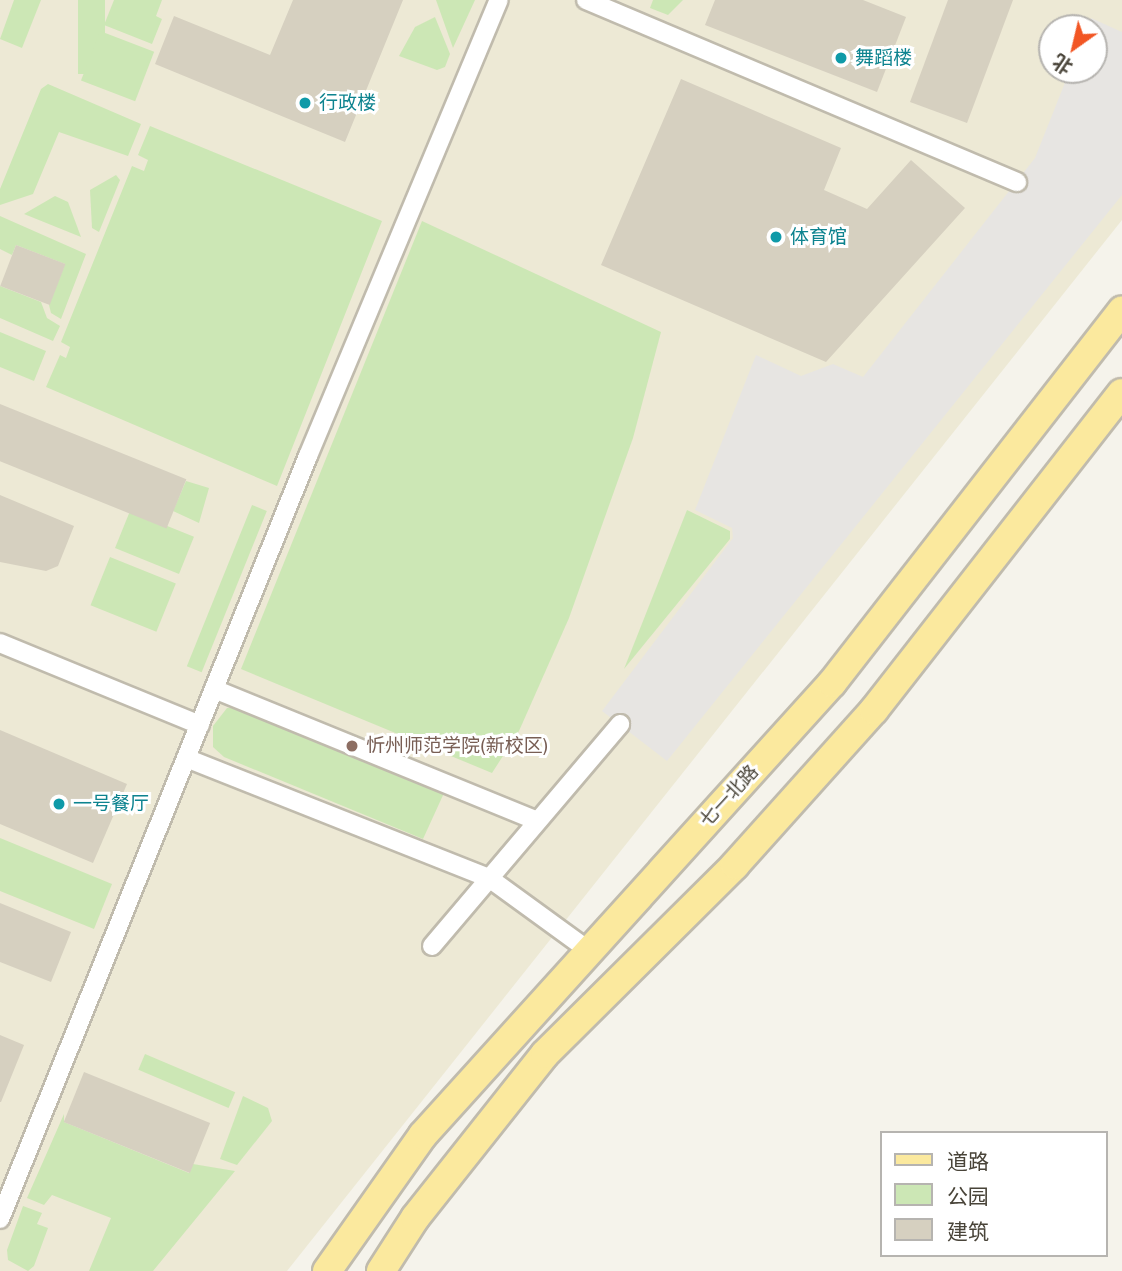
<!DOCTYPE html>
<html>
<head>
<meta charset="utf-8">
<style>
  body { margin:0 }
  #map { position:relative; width:1122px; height:1271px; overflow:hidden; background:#f5f3eb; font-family:"Public Sans","Noto Sans SC",sans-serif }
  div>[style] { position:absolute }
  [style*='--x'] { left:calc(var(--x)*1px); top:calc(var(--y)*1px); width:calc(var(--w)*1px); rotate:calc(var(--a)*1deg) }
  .education>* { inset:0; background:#ede9d5 }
  .green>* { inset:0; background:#cce7b5; transform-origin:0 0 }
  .parking>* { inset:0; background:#e7e5e2 }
  .building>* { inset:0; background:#d6d0c0; transform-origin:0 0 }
  .roads { filter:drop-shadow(2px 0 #c0bbad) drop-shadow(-2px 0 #c0bbad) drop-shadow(0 2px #c0bbad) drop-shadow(0 -2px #c0bbad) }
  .minor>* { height:18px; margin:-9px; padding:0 9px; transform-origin:9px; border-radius:9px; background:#fff }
  .primary>* { height:28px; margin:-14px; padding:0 14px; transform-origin:14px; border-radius:14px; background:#fbe99e }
  .dots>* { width:19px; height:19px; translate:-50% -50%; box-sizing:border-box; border:4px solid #fff; border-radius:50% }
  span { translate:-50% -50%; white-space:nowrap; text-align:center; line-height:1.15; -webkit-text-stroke:6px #fff; paint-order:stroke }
  .culture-label { font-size:19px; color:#0d838f }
  .left { translate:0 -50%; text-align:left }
  .education-label { font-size:19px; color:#785e54 }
  .street-label { font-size:19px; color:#494439 }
  .legend { position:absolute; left:880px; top:1131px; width:228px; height:126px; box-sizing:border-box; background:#fff; border:2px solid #b6b4b0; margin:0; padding:9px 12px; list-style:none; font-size:21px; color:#494439 }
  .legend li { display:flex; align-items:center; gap:14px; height:35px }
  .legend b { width:35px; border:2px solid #b6b4b0 }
  .north { position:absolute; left:1038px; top:14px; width:70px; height:70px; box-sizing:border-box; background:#fff; border:2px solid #b6b4b0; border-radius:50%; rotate:214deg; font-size:19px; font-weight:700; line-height:28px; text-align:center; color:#494439 }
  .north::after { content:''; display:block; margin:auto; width:24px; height:32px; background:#f25624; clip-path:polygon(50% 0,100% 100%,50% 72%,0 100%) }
</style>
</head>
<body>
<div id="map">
  <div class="education">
    <i style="clip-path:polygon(evenodd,0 0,1122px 0,1122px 220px,287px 1271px,0 1271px,0 0,1052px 28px,1094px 28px,1094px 70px,1052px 70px,1052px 28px)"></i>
  </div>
  <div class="green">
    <i style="clip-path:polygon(14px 0,41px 0,22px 48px,0 39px)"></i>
    <i style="left:78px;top:0;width:27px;height:74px"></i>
    <i style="clip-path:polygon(114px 0,162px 0,156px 16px,162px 19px,152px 44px,104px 25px)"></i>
    <i style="clip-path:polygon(436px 0,475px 0,453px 48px)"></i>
    <i style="clip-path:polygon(653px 0,683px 0,668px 15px,650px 8px)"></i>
    <i style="clip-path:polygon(435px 17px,450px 54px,445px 67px,437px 70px,399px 56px,415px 27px)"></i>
    <i style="left:100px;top:31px;width:58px;height:53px;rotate:21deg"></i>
    <i style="clip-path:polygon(48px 84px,141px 124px,128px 156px,59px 132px,33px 194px,0 205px,0 189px,41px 89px)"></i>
    <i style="clip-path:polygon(150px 126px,382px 221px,277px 486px,46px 387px,60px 355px,66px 358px,70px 347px,61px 342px,132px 166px,144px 171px,148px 160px,138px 155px)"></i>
    <i style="clip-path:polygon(116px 175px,120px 180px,99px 232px,92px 228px,90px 190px)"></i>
    <i style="clip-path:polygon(55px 196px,68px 202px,81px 237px,24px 214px)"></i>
    <i style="clip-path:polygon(0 216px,86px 254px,61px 319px,51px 313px,49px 305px,65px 264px,16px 245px,12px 255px,0 249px)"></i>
    <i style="clip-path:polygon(422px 221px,661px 332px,633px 438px,569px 618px,519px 731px,492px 773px,241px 669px)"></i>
    <i style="clip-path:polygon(0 286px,41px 302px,47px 318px,60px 326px,53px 341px,0 318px)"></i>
    <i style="clip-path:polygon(0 332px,46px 351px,34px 381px,0 367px)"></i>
    <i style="clip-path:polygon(186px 481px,209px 488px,199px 523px,173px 511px)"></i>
    <i style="left:252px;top:505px;width:16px;height:174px;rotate:22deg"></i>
    <i style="clip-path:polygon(687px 510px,730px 531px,730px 539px,624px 669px)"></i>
    <i style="left:130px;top:511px;width:69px;height:40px;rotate:22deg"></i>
    <i style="left:110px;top:557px;width:71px;height:52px;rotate:22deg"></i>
    <i style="clip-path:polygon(237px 707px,444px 793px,423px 839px,224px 757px,213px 747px,213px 726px,227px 708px)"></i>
    <i style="clip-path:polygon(0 838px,112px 884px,94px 929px,0 891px)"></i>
    <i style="left:145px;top:1054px;width:98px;height:17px;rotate:23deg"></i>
    <i style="clip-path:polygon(243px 1096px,268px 1108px,272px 1121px,237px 1165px,220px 1159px)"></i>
    <i style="clip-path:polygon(64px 1114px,64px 1122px,189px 1173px,193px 1164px,235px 1171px,153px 1271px,89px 1271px,111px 1218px,52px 1195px,44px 1205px,27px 1198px)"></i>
    <i style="clip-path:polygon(23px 1206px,42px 1213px,37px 1224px,48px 1228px,34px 1266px,28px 1271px,8px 1260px,7px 1250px)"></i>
  </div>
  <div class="parking">
    <i style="clip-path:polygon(1091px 18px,1122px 32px,1122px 195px,667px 761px,602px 711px,733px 538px,732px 528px,695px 510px,756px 355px,801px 376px,833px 364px,863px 377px,1035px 158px,1070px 70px,1094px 70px,1094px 28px,1087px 28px)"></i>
  </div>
  <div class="building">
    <i style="clip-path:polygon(293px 0,403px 0,345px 142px,155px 64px,174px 16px,270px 55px)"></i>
    <i style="clip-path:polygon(715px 0,863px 0,906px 17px,877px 92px,705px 25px)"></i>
    <i style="clip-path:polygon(948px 0,1013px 0,967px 123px,910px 102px)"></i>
    <i style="clip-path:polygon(681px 79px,841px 148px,824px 190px,867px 209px,911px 160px,965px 208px,826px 362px,601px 265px)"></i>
    <i style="left:16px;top:245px;width:53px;height:44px;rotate:21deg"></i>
    <i style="left:0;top:404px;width:201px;height:53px;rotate:22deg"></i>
    <i style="clip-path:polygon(0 495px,74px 526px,58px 566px,46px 571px,0 562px)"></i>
    <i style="clip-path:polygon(0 730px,127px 784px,93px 863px,0 824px)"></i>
    <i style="clip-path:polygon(0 903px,71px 932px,51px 982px,0 962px)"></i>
    <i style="clip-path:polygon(0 1035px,24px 1045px,1px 1102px,0 1102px)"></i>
    <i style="left:84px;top:1072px;width:136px;height:54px;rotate:22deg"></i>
  </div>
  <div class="roads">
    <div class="minor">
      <i style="--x:586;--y:0;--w:468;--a:22.9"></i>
      <i style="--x:0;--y:643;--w:216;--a:22.3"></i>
      <i style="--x:214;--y:689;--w:349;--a:22.2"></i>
      <i style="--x:186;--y:758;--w:326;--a:21.6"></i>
      <i style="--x:489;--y:878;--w:122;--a:36"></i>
      <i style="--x:432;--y:946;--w:291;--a:-49.7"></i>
      <i style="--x:0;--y:1219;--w:823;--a:-68.02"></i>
      <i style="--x:308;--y:456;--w:494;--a:-67.3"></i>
    </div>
    <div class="primary">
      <i style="--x:327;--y:1271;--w:166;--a:-54.8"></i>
      <i style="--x:423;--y:1135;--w:610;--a:-47.86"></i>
      <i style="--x:832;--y:683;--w:472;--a:-52.1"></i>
      <i style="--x:381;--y:1271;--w:63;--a:-57.3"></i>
      <i style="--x:415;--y:1218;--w:209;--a:-51.6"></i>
      <i style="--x:545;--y:1054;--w:268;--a:-44.8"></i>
      <i style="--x:735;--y:865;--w:208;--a:-48.1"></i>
      <i style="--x:874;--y:710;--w:402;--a:-52"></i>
    </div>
  </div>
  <div class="dots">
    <i style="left:841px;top:58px;background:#0f9aa8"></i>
    <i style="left:305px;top:103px;background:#0f9aa8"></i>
    <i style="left:776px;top:237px;background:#0f9aa8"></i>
    <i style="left:352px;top:746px;background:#8d6e63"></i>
    <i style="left:59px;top:804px;background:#0f9aa8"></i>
  </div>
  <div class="culture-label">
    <span class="left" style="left:855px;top:58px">舞蹈楼</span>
    <span class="left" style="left:319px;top:103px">行政楼</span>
    <span class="left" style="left:790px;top:237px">体育馆</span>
    <span class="left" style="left:73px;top:804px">一号餐厅</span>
  </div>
  <div class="education-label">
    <span class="left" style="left:366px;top:746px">忻州师范学院(新校区)</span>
  </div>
  <div class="street-label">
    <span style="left:729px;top:796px;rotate:-47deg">七一北路</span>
  </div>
  <ul class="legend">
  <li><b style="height:9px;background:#fbe99e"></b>道路</li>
  <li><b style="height:19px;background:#cce7b5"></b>公园</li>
  <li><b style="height:19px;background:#d6d0c0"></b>建筑</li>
  </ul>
  <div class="north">北</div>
</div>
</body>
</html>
